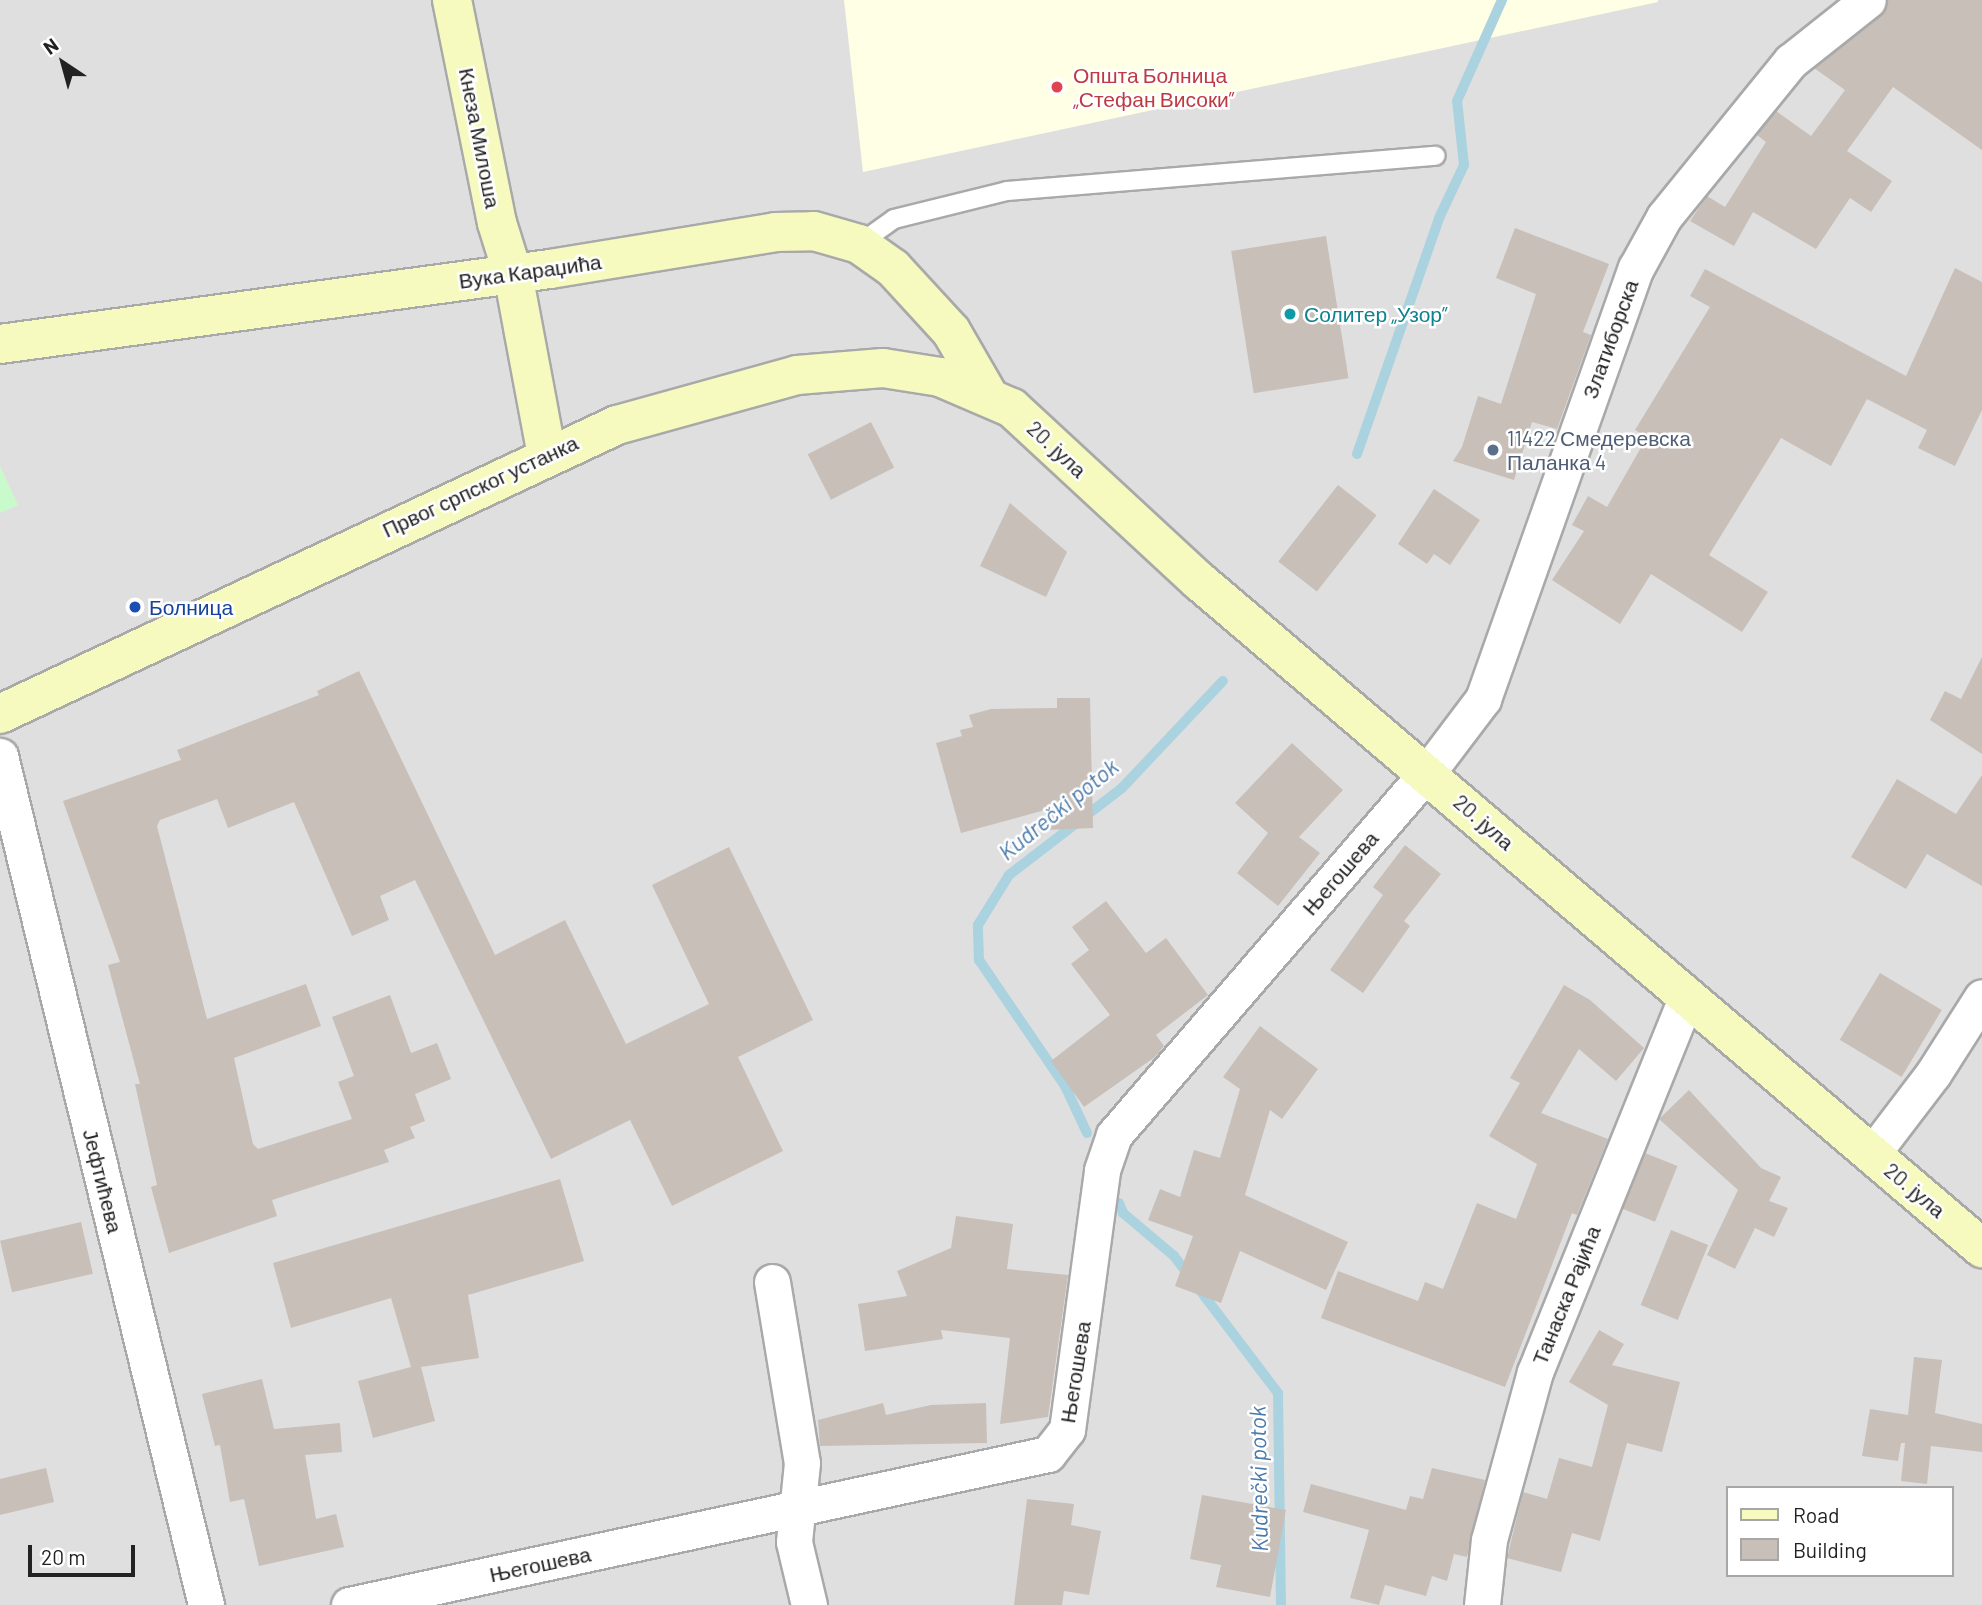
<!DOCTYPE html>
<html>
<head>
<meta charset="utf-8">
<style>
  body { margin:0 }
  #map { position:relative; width:1982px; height:1605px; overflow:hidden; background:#f2efe9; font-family:Barlow,sans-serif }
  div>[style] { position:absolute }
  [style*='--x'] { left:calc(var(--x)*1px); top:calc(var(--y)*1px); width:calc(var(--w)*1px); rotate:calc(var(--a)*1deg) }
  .residential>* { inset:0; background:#e0dfdf }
  .education>* { inset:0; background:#ffffe5 }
  .park>* { inset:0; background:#c8facc }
  .stream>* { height:10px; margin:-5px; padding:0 5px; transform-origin:5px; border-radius:5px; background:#aad3df }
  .building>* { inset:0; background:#c7bfb8; transform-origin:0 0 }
  .roads { filter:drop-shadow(2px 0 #a9a9a9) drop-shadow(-2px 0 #a9a9a9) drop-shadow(0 2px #a9a9a9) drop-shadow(0 -2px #a9a9a9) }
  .lane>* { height:18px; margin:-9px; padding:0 9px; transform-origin:9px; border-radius:9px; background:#fff }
  .street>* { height:35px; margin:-17.5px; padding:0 17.5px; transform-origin:17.5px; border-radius:17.5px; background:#fff }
  .secondary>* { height:38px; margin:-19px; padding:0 19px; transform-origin:19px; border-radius:19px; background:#f7fabf }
  .dots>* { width:19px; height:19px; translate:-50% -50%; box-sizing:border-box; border:4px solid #fff; border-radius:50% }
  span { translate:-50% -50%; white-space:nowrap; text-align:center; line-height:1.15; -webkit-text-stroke:5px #fff; paint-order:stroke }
  .health-label { font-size:21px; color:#be3a42 }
  .left { translate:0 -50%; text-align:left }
  .street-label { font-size:21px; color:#222 }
  .culture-label { font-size:21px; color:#0d838f }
  .service-label { font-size:21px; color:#4e5e75 }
  .transit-label { font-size:21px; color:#164399 }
  .water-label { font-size:23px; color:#4a7aab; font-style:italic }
  .legend { position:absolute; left:1726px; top:1486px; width:228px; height:91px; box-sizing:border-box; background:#fff; border:2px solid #a7a7a7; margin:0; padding:9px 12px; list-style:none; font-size:21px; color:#222 }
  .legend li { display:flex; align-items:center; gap:14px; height:35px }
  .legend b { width:35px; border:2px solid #a7a7a7 }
  .north { position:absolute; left:28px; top:28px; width:70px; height:70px; -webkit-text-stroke:5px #fff; paint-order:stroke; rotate:324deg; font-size:19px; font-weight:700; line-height:28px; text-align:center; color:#222 }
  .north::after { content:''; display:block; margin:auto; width:24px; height:32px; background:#222; clip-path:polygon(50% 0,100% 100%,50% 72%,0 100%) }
  .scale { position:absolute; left:28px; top:1545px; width:107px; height:32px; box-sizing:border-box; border:4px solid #222; border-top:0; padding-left:9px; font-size:21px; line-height:24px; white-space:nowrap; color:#222; -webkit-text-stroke:5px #fff; paint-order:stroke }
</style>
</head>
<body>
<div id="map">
  <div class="residential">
    <i style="clip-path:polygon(evenodd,0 0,1982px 0,1982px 1605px,0 1605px,0 0,1728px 1488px,1952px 1488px,1952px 1575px,1728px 1575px,1728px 1488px)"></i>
  </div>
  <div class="education">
    <i style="clip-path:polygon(844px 0,1658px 0,1658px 2px,863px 172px)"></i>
  </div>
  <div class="park">
    <i style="clip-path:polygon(0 466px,18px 505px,0 513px)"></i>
  </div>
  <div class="stream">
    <i style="--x:1357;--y:454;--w:250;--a:-70.8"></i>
    <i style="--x:1439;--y:218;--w:59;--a:-64.7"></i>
    <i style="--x:1464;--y:165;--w:64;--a:-96.2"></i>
    <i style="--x:1457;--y:101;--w:111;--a:-66"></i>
    <i style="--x:1087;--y:1133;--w:52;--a:-115.1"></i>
    <i style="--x:1065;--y:1086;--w:153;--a:-124.3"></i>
    <i style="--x:979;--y:960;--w:35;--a:-92"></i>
    <i style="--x:978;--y:925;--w:59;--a:-58.2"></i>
    <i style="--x:1009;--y:875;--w:143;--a:-37.6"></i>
    <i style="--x:1122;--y:788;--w:147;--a:-46.7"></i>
    <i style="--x:1119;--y:1203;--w:11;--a:68"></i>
    <i style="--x:1123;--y:1213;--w:67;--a:40.1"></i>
    <i style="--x:1174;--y:1256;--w:172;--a:52.8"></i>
    <i style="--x:1278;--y:1393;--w:212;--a:89.2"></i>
  </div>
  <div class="building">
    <i style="clip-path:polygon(1888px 0,1982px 0,1982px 150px,1893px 87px,1847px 151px,1892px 181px,1871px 212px,1850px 198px,1816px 249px,1753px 212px,1734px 246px,1690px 221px,1707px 196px,1725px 207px,1766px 142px,1757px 135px,1776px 111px,1811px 136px,1845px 90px,1814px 68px,1880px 16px)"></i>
    <i style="clip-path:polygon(1515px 228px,1609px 264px,1583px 332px,1591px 335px,1557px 429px,1532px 422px,1514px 480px,1453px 461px,1462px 447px,1478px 396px,1501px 404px,1536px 294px,1496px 278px)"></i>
    <i style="left:1326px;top:236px;width:144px;height:96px;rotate:81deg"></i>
    <i style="clip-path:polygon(1955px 268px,1982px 282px,1982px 410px,1955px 466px,1918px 448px,1927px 430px,1867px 399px,1831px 466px,1781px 438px,1709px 555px,1768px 592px,1742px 632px,1651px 574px,1620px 624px,1552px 580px,1584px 531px,1572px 525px,1588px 496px,1607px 507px,1647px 437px,1635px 430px,1710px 307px,1690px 296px,1705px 269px,1906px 376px)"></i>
    <i style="left:871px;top:422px;width:51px;height:71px;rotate:63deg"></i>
    <i style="left:1338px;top:485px;width:49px;height:97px;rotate:38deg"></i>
    <i style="clip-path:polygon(1434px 489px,1480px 520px,1450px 565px,1434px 554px,1427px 564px,1398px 544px)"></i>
    <i style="clip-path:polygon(1010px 503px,1067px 552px,1046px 597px,980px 566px)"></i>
    <i style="clip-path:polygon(1982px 657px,1982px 754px,1930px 720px,1945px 691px,1961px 699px)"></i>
    <i style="clip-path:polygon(359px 671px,495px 955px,565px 920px,626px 1044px,709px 1004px,652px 885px,729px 847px,813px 1020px,738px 1057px,783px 1151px,672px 1206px,630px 1120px,551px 1159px,415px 880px,380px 896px,389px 920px,352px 936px,294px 802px,228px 828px,217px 799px,160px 820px,157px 826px,207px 1019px,306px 984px,321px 1026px,234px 1058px,253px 1144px,258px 1149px,352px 1119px,338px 1082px,354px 1076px,332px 1017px,390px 995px,411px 1053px,437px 1043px,451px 1079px,415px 1094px,425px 1121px,410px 1127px,415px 1138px,384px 1150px,389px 1162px,272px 1200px,277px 1216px,169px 1253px,151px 1187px,157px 1185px,135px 1084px,140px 1084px,108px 965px,120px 962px,63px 801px,181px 760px,177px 750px,319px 695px,317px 691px)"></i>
    <i style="clip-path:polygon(1057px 698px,1090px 698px,1093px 828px,1046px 830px,1045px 810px,961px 833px,936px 743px,962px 736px,960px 730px,973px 727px,969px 715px,991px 709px,1057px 708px)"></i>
    <i style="clip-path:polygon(1292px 743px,1343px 790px,1299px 837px,1320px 853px,1278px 906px,1237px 873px,1268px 833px,1235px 803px)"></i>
    <i style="clip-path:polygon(1982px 775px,1982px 886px,1927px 854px,1906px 889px,1851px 857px,1897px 779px,1956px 814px)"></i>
    <i style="clip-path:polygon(1405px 845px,1441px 874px,1404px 921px,1410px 926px,1363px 993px,1330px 970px,1383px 895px,1373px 887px)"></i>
    <i style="clip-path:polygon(1106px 901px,1146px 953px,1166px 938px,1208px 995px,1156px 1035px,1164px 1046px,1155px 1057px,1084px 1107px,1051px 1061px,1110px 1015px,1071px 964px,1089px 950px,1072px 927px)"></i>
    <i style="left:1880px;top:973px;width:72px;height:78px;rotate:31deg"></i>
    <i style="clip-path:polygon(1564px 985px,1590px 1000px,1644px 1048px,1616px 1081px,1579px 1049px,1541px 1113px,1608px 1139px,1577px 1215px,1572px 1213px,1505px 1387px,1321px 1318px,1338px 1271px,1418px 1301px,1425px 1282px,1443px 1289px,1477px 1203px,1516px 1219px,1537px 1164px,1489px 1136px,1520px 1083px,1510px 1078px)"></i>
    <i style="clip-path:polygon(1260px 1026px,1318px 1069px,1282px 1119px,1270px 1110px,1245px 1195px,1348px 1242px,1326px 1290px,1240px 1251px,1221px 1303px,1175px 1286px,1193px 1236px,1148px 1220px,1160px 1189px,1180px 1197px,1194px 1150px,1220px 1158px,1240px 1089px,1223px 1077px)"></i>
    <i style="clip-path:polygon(1689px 1090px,1761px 1168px,1781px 1177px,1769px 1201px,1788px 1208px,1774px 1237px,1755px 1228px,1735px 1269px,1707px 1255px,1738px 1190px,1659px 1119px)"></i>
    <i style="left:1645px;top:1153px;width:35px;height:60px;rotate:22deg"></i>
    <i style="clip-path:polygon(560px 1179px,584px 1261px,468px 1295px,479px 1358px,421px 1367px,435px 1421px,373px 1438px,358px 1381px,411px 1367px,391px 1298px,291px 1328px,273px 1263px)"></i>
    <i style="clip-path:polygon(956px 1216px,1013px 1224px,1007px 1269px,1068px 1275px,1048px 1417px,1000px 1424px,1010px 1338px,941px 1330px,943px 1339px,865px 1351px,858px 1304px,907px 1296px,897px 1271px,951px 1248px)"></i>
    <i style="left:81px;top:1222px;width:53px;height:83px;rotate:77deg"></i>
    <i style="left:1671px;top:1230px;width:40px;height:81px;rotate:22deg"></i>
    <i style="clip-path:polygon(1599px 1330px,1624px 1344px,1612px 1365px,1680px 1382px,1662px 1452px,1627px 1443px,1600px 1541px,1572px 1533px,1561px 1572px,1507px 1558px,1523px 1492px,1547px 1499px,1559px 1458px,1592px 1467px,1608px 1405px,1569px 1382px)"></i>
    <i style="clip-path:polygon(1914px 1357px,1942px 1360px,1935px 1413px,1982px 1424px,1982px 1452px,1931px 1446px,1927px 1484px,1901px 1481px,1905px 1443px,1901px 1443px,1898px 1461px,1862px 1456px,1870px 1409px,1908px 1415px)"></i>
    <i style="clip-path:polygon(262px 1379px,274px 1429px,340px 1423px,342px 1452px,305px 1455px,316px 1519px,336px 1514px,344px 1547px,259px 1566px,244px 1499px,230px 1502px,220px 1445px,215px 1446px,202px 1394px)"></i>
    <i style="clip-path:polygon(883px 1403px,886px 1415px,931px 1405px,986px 1403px,987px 1443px,820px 1446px,818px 1420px)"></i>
    <i style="clip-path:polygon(46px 1468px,54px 1502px,0 1515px,0 1479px)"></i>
    <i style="clip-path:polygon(1432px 1468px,1485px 1480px,1467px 1557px,1454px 1554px,1447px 1581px,1432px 1576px,1426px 1596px,1385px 1585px,1379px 1605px,1350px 1598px,1369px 1530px,1303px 1512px,1311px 1484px,1406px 1510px,1410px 1496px,1423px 1499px)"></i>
    <i style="clip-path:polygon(1202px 1495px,1286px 1510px,1270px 1597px,1216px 1587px,1221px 1565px,1190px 1559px)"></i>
    <i style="clip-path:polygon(1027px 1499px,1074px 1504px,1071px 1525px,1101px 1531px,1089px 1595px,1064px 1591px,1062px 1605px,1014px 1605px)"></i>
  </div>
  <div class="roads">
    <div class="lane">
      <i style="--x:859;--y:244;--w:43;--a:-35.5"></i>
      <i style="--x:894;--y:219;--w:116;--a:-13.9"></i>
      <i style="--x:1007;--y:191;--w:430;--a:-4.7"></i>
    </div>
    <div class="street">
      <i style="--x:0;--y:756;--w:874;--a:76.36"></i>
      <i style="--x:1872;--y:1154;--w:101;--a:-52.7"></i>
      <i style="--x:1933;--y:1074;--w:91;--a:-57.5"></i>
      <i style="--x:772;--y:1282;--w:183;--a:80.6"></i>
      <i style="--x:802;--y:1463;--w:79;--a:95.8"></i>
      <i style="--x:794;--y:1542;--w:65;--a:76.6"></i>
      <i style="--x:349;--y:1605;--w:715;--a:-12.19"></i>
      <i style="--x:1048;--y:1454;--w:31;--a:-52"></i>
      <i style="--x:1067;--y:1430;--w:262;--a:-82.3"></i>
      <i style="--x:1102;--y:1170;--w:37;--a:-71"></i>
      <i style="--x:1114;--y:1135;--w:479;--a:-49.2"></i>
      <i style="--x:1427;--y:773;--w:93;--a:-52.9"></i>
      <i style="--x:1483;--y:699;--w:457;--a:-70.5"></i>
      <i style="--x:1636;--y:268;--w:58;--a:-61.2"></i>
      <i style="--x:1664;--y:217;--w:201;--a:-50.9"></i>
      <i style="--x:1791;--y:61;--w:98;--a:-38.4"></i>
      <i style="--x:1482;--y:1605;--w:65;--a:-83.9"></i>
      <i style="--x:1489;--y:1540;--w:174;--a:-74.7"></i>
      <i style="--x:1535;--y:1372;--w:406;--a:-68"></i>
    </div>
    <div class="secondary">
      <i style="--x:452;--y:0;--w:227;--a:78.6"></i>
      <i style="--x:497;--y:223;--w:53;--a:72.6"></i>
      <i style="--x:513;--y:274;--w:184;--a:79.4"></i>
      <i style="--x:0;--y:344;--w:555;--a:-7.77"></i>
      <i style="--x:550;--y:269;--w:228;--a:-9.3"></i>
      <i style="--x:775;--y:232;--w:39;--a:-1"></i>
      <i style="--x:814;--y:231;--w:47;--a:16.1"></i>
      <i style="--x:859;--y:244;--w:42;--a:35.2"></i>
      <i style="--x:893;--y:268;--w:86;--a:47.4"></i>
      <i style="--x:951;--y:331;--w:74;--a:60"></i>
      <i style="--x:0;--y:714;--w:681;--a:-25.1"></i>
      <i style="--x:617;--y:425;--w:187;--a:-15.5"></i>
      <i style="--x:797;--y:375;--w:86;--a:-4.7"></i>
      <i style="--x:883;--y:368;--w:58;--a:9"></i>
      <i style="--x:940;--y:377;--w:78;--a:23.3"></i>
      <i style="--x:1012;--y:408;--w:255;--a:42.8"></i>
      <i style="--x:1199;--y:581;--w:1029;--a:40.43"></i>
    </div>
  </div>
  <div class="dots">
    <i style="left:1057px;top:87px;background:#e0444e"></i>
    <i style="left:1290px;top:314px;background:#0f9aa8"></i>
    <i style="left:1493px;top:450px;background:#5c6f8a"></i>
    <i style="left:135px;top:607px;background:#1a4fb4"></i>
  </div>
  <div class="health-label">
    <span class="left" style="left:1073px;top:87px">Општа Болница<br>„Стефан Високи”</span>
  </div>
  <div class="street-label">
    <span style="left:480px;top:138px;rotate:79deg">Кнеза Милоша</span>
    <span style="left:530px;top:271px;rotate:-8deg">Вука Караџића</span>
    <span style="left:1610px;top:339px;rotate:-70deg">Златиборска</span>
    <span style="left:1057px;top:449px;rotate:43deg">20. јула</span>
    <span style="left:480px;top:486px;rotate:-25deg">Првог српског устанка</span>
    <span style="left:1484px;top:822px;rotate:41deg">20. јула</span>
    <span style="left:1340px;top:873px;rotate:-49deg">Његошева</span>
    <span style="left:103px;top:1181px;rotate:76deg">Јефтићева</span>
    <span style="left:1915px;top:1190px;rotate:40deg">20. јула</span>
    <span style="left:1566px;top:1295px;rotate:-68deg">Танаска Рајића</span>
    <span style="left:1075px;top:1372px;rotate:-81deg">Његошева</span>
    <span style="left:540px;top:1564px;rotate:-12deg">Његошева</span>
  </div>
  <div class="culture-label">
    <span class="left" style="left:1304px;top:314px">Солитер „Узор”</span>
  </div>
  <div class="service-label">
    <span class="left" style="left:1507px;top:450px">11422 Смедеревска<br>Паланка 4</span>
  </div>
  <div class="transit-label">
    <span class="left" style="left:149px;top:607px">Болница</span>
  </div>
  <div class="water-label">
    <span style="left:1058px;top:809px;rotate:-39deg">Kudrečki potok</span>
    <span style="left:1258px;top:1479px;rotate:-91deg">Kudrečki potok</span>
  </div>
  <ul class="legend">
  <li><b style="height:9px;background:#f7fabf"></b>Road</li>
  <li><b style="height:19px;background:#c7bfb8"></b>Building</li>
  </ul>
  <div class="north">N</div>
  <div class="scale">20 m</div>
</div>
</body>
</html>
